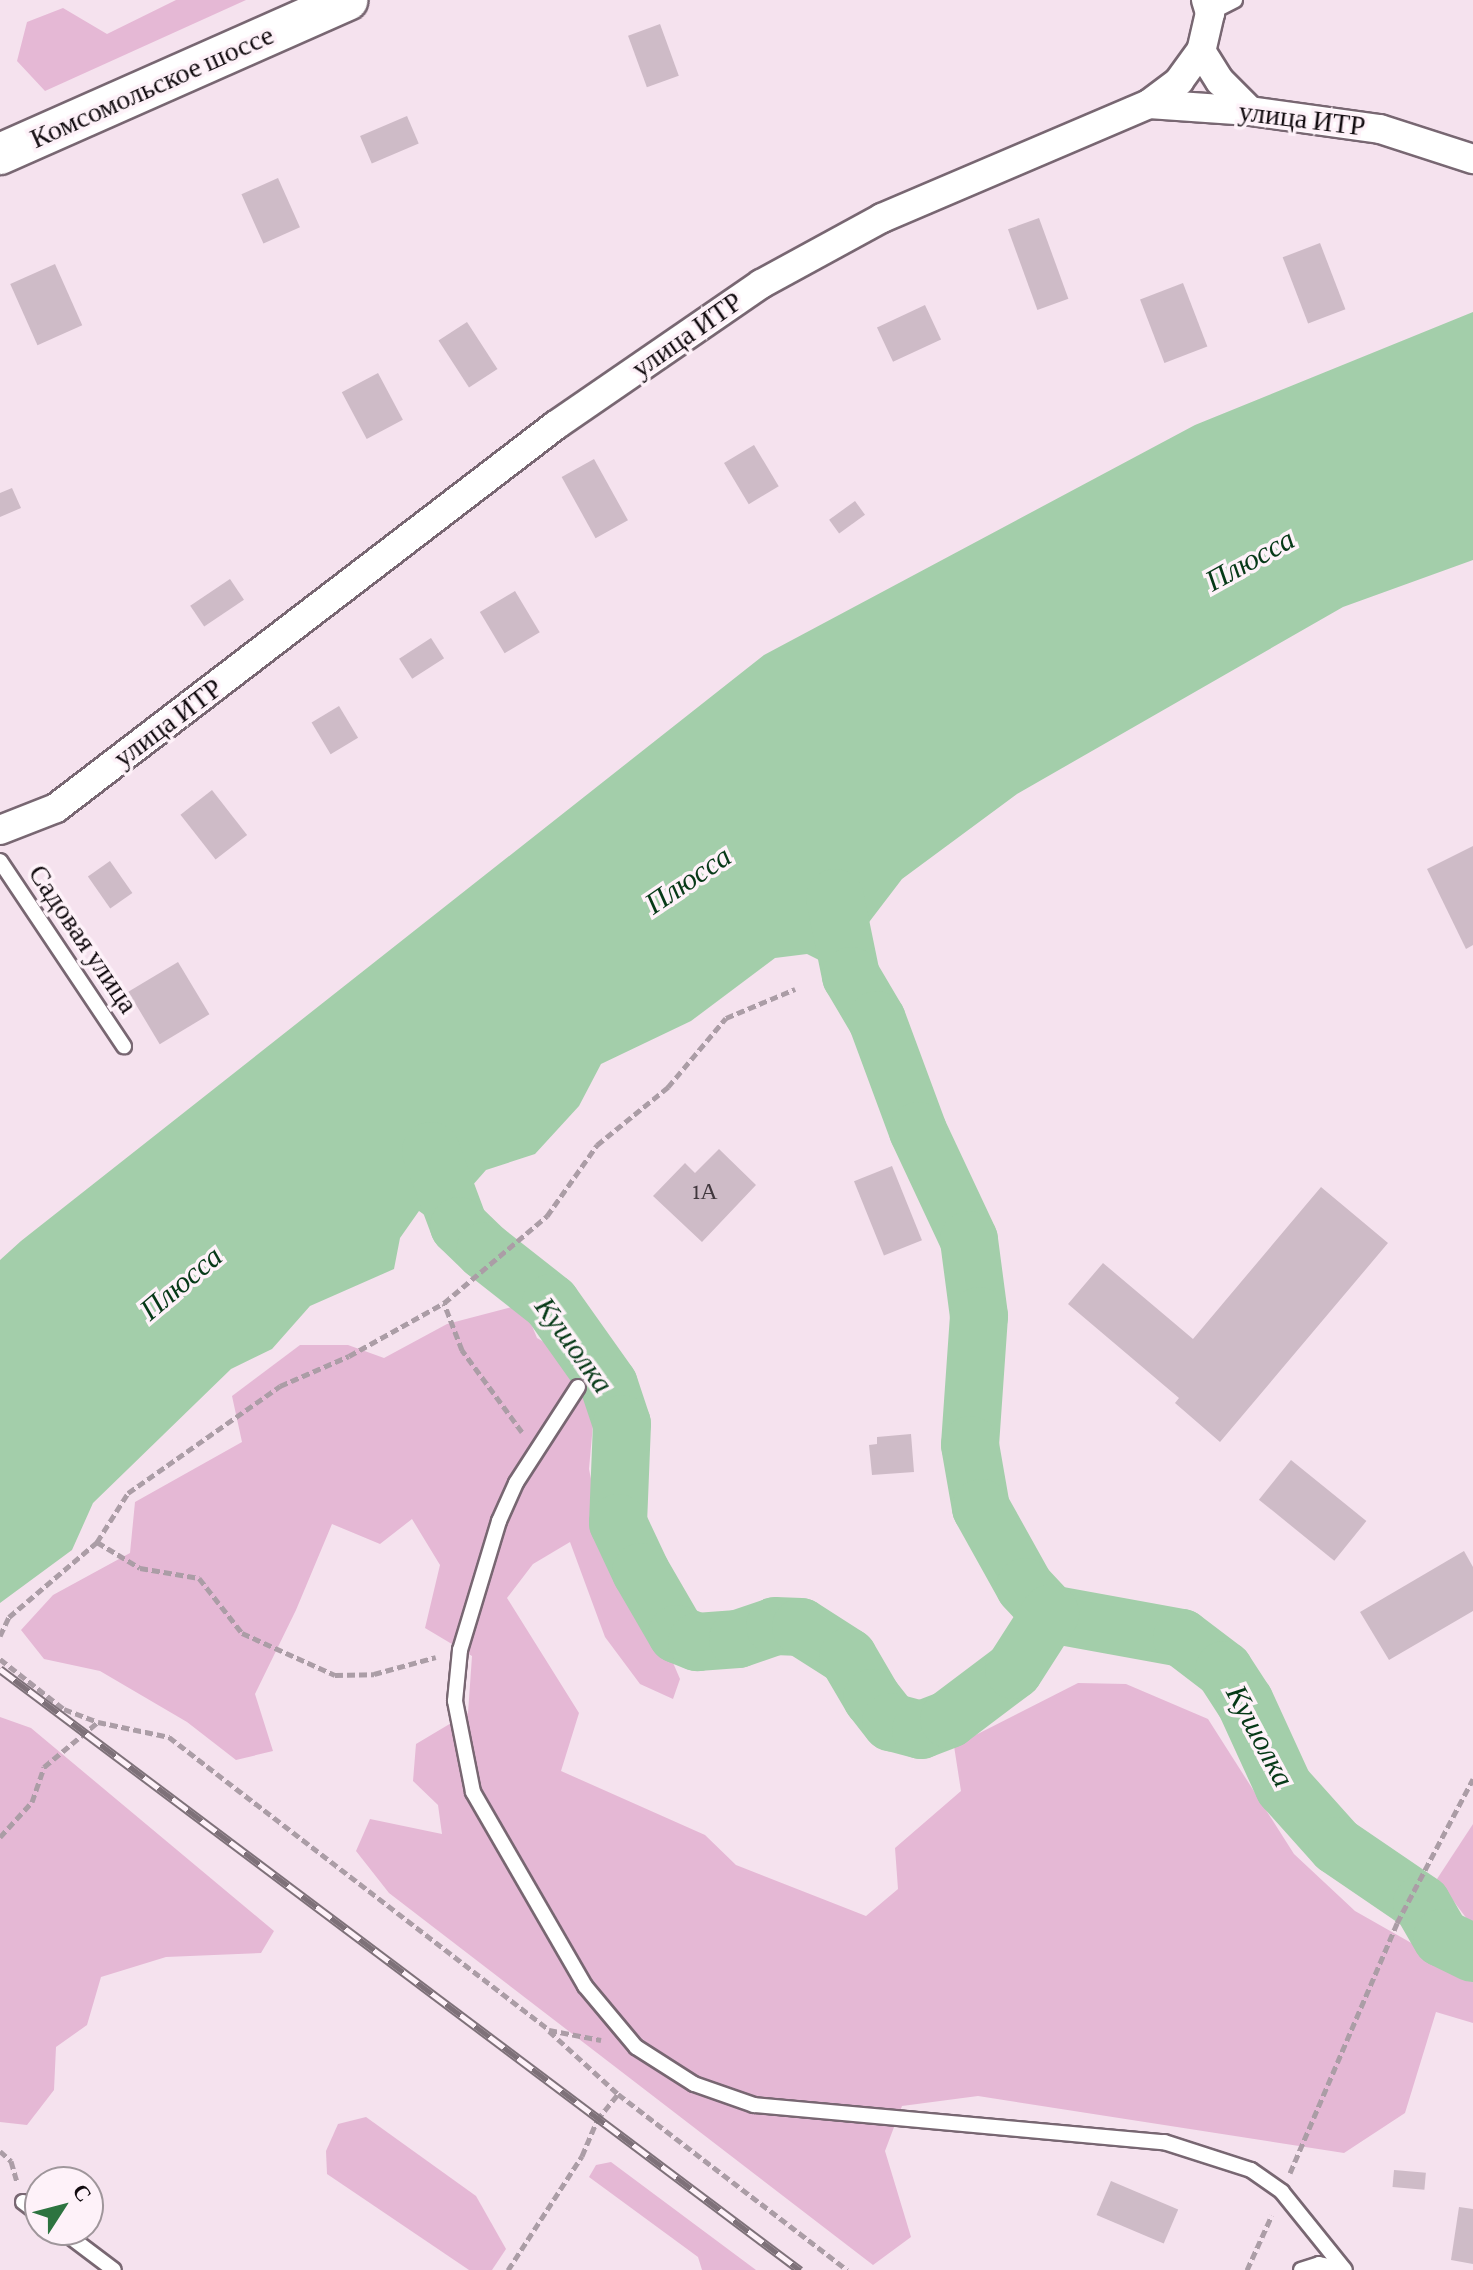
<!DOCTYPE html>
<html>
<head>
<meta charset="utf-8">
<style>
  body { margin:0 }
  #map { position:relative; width:1473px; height:2270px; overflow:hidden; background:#f5e2ee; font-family:"Crimson Pro",serif }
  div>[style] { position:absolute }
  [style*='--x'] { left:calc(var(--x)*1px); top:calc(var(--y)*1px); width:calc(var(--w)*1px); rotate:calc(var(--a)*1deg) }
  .green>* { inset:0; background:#e5b8d5 }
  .water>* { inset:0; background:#a3ceaa }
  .river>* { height:58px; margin:-29px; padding:0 29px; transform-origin:29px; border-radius:29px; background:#a3ceaa }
  .building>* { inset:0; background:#cebbc7; transform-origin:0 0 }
  .path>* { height:5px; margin-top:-2.5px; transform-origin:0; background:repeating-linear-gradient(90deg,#ab9da6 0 8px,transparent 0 12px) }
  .roads { filter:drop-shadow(2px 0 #786772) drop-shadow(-2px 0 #786772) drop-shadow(0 2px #786772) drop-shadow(0 -2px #786772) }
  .lane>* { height:14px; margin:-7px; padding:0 7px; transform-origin:7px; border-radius:7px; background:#fff }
  .street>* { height:28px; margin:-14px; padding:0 14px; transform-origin:14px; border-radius:14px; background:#fff }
  .secondary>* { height:40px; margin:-20px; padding:0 20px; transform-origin:20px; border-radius:20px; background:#fff }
  .rail>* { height:9px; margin-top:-4.5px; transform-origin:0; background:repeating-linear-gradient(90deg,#fef2f9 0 18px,#7e7179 0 36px); box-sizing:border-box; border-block:2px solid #7e7179 }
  span { translate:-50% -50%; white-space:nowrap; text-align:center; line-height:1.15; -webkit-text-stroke:7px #fef2f9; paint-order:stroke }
  .number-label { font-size:24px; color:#40373d }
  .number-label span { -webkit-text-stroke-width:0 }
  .street-label { font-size:28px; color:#110b0f }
  .water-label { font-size:30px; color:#063917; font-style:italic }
  .north { position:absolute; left:24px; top:2166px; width:80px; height:80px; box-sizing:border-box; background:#fef2f9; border:2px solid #9f969b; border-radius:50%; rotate:54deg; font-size:22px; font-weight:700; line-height:32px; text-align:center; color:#110b0f }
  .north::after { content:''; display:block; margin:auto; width:28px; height:36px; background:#2d7440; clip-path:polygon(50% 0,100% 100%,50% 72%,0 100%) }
</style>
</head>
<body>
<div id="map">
  <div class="green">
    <i style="clip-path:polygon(176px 0,246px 0,45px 91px,17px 61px,27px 22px,63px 8px,107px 34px)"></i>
    <i style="clip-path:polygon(523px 1304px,537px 1338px,574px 1359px,594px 1413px,589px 1469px,601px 1530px,644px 1595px,680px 1679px,673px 1699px,640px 1684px,605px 1637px,570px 1542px,533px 1564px,507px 1598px,579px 1713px,561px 1771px,705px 1835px,736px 1865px,866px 1916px,898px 1889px,895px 1848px,961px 1791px,954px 1746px,1078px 1683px,1126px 1684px,1208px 1719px,1294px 1854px,1355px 1911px,1473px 1978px,1473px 2023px,1436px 2012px,1405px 2113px,1344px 2153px,978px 2096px,902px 2106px,885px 2151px,911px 2237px,873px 2265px,389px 1893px,356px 1851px,370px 1819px,442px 1834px,438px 1805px,413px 1781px,416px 1744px,468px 1713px,472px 1656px,425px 1628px,440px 1565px,412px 1519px,380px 1544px,332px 1524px,296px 1610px,255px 1694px,273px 1751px,236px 1760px,187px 1722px,100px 1671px,44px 1659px,21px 1630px,53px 1595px,130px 1553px,135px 1502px,242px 1442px,232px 1396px,300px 1345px,348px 1345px,384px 1358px,447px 1324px)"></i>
    <i style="clip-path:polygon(0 1717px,31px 1728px,274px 1931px,261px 1953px,166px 1957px,101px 1977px,87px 2025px,56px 2047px,54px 2090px,27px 2125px,0 2122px)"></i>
    <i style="clip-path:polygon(1473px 1824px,1473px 1927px,1437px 1879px)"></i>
    <i style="clip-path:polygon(366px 2117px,476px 2196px,506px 2249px,492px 2270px,469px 2270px,327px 2174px,326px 2151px,338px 2124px)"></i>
    <i style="clip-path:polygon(611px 2162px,756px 2270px,702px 2270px,698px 2257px,589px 2177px,596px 2165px)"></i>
  </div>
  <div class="water">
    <i style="clip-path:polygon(1473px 312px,1473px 560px,1343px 607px,1017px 794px,902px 879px,860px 934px,851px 976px,807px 954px,775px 958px,691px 1021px,601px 1064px,579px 1106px,535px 1154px,486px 1170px,464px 1195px,459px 1226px,440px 1226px,419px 1211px,400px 1238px,394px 1269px,310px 1306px,272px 1349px,231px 1369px,93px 1503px,72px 1550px,0 1603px,0 1260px,21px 1241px,764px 655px,1195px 425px)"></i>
  </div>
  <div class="river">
    <i style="--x:835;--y:898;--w:80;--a:78.4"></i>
    <i style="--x:851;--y:976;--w:51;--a:59.4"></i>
    <i style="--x:877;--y:1020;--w:118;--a:69.7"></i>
    <i style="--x:918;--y:1131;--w:120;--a:64.9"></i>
    <i style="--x:969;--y:1240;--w:77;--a:82.5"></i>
    <i style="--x:979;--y:1316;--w:129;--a:94"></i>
    <i style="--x:970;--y:1445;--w:64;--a:80.1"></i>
    <i style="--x:981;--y:1508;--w:90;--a:60.9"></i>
    <i style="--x:1025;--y:1587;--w:37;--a:47"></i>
    <i style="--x:1050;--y:1614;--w:134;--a:10.3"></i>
    <i style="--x:1182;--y:1638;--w:53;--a:37.3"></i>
    <i style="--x:1224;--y:1670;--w:38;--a:57"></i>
    <i style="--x:1245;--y:1702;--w:94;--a:65.4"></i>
    <i style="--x:1284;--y:1787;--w:79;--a:48.1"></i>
    <i style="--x:1337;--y:1846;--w:103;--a:34.3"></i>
    <i style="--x:1422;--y:1904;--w:39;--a:60"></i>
    <i style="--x:1442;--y:1938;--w:34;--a:26"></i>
    <i style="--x:431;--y:1151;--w:80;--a:69.5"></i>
    <i style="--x:459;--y:1226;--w:36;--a:44"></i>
    <i style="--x:485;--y:1251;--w:84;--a:38.2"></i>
    <i style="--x:551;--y:1303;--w:100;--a:54.7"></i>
    <i style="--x:609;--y:1385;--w:41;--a:71.6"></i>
    <i style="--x:622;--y:1424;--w:99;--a:92.3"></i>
    <i style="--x:618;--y:1523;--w:54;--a:64.9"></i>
    <i style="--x:641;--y:1572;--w:72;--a:59.9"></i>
    <i style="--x:677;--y:1634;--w:22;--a:22"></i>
    <i style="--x:697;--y:1642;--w:41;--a:-4.2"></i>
    <i style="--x:738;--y:1639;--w:39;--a:-19"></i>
    <i style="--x:775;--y:1626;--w:26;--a:2"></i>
    <i style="--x:801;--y:1627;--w:56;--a:32.6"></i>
    <i style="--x:848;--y:1657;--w:48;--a:59.7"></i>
    <i style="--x:872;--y:1698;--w:31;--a:52"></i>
    <i style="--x:891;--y:1722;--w:31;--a:15"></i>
    <i style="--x:921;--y:1730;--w:30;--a:-21"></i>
    <i style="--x:949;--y:1719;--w:81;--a:-37"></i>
    <i style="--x:1014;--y:1670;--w:67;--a:-57.3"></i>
  </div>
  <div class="building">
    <i style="left:660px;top:24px;width:55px;height:34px;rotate:70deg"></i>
    <i style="left:407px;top:116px;width:30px;height:51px;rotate:67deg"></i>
    <i style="left:278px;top:178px;width:54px;height:40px;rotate:66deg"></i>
    <i style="left:1039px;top:218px;width:86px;height:33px;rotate:70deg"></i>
    <i style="left:1320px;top:243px;width:71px;height:40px;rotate:69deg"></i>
    <i style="left:55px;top:264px;width:67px;height:49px;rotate:66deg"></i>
    <i style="left:1183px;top:283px;width:68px;height:46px;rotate:69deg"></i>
    <i style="left:925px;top:305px;width:38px;height:53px;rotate:65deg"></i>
    <i style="left:467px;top:322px;width:56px;height:34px;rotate:57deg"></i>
    <i style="left:378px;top:373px;width:53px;height:41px;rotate:62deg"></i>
    <i style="left:754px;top:445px;width:48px;height:35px;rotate:59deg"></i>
    <i style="left:594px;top:459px;width:70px;height:37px;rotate:61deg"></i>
    <i style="clip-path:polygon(12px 488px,21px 508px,0 517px,0 493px)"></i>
    <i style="left:855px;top:501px;width:17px;height:32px;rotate:54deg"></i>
    <i style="left:230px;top:579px;width:25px;height:48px;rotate:56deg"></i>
    <i style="left:515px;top:591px;width:48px;height:41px;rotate:59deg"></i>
    <i style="left:431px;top:638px;width:24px;height:38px;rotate:57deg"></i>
    <i style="left:339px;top:706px;width:37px;height:32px;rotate:59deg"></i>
    <i style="left:212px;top:790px;width:57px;height:40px;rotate:52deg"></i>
    <i style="clip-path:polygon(1473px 846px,1473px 945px,1466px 949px,1427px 869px)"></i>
    <i style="left:110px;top:861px;width:39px;height:27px;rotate:55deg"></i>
    <i style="left:178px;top:962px;width:61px;height:58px;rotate:59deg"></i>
    <i style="clip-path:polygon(719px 1149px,756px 1185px,702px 1242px,653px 1196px,685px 1163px,695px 1173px)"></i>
    <i style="left:892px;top:1166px;width:80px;height:41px;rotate:68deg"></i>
    <i style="clip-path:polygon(1321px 1187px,1388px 1243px,1220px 1442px,1175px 1403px,1179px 1398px,1068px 1304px,1103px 1263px,1193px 1339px)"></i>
    <i style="clip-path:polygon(911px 1434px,914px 1472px,872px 1475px,869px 1445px,877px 1444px,877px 1437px)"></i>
    <i style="left:1291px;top:1460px;width:97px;height:51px;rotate:39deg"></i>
    <i style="clip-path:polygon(1464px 1551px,1473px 1567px,1473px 1611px,1389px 1660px,1360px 1612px)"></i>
    <i style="left:1394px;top:2170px;width:32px;height:17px;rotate:5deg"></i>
    <i style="left:1111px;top:2181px;width:73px;height:37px;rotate:23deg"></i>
    <i style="clip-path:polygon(1459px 2207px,1473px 2209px,1473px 2264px,1451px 2260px)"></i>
  </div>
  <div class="path">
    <i style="--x:522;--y:1432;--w:102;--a:-126.2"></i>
    <i style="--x:462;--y:1350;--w:50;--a:-111"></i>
    <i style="--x:444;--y:1303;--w:135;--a:-40.2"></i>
    <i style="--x:547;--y:1216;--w:87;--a:-54.8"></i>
    <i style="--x:597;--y:1145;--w:92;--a:-39.2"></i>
    <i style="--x:668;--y:1087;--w:90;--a:-50"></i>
    <i style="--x:726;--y:1018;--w:75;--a:-22.8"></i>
    <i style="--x:97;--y:1542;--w:50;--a:31.2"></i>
    <i style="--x:140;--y:1568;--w:60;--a:9.6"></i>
    <i style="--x:199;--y:1578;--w:70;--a:52"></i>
    <i style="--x:242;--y:1633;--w:102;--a:24.3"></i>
    <i style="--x:335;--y:1675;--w:39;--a:-1"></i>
    <i style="--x:374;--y:1674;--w:64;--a:-15.3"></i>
    <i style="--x:0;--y:1636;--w:21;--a:-65"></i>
    <i style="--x:9;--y:1617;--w:116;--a:-40.4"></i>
    <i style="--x:97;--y:1542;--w:58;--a:-57.7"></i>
    <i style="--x:128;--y:1493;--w:186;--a:-35.1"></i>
    <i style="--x:280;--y:1386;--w:75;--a:-23.5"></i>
    <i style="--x:349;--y:1356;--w:109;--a:-29.2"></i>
    <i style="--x:0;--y:1659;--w:81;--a:38"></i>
    <i style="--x:64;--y:1709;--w:36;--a:21"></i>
    <i style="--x:98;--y:1722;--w:73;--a:11.9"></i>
    <i style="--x:169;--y:1737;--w:480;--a:37.6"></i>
    <i style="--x:549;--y:2030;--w:53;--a:10.9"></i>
    <i style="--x:0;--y:1837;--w:47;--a:-47.6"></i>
    <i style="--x:32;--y:1802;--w:37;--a:-71"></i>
    <i style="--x:44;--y:1767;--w:70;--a:-39.8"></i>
    <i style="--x:549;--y:2031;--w:93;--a:42.4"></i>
    <i style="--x:618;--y:2094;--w:289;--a:37.5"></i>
    <i style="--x:0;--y:2151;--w:15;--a:42"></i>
    <i style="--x:11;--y:2161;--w:22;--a:74"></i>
    <i style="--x:1290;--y:2173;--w:272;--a:-66.8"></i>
    <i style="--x:1397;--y:1923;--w:163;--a:-62.2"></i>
    <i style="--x:508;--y:2270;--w:136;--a:-57"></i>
    <i style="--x:582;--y:2156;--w:39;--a:-67"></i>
    <i style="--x:597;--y:2120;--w:33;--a:-51"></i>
    <i style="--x:1247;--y:2270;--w:60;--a:-65.6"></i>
  </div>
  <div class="roads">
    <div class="lane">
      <i style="--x:1210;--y:13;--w:28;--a:-27"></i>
      <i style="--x:0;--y:861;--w:223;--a:56.2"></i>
      <i style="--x:578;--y:1387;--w:114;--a:122.9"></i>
      <i style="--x:516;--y:1483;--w:42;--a:114.1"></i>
      <i style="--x:499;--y:1521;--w:135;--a:106.8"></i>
      <i style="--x:460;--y:1650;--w:51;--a:95.6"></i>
      <i style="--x:455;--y:1701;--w:93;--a:78.8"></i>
      <i style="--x:473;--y:1792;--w:224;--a:60"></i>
      <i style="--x:585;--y:1986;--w:80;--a:50.1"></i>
      <i style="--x:636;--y:2047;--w:69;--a:32.5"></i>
      <i style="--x:694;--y:2084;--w:64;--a:19.3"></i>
      <i style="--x:754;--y:2105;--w:412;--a:5.2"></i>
      <i style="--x:1164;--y:2142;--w:91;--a:17.8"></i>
      <i style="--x:1251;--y:2170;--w:38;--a:35"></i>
      <i style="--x:1282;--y:2192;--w:100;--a:51.1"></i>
      <i style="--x:23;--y:2202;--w:21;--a:37"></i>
      <i style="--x:61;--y:2230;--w:66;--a:37"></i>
      <i style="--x:1301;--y:2270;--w:19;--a:-18"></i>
      <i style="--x:1319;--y:2264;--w:25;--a:11"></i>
    </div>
    <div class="street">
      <i style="--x:1206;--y:0;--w:14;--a:73"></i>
      <i style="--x:1210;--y:13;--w:39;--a:103"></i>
      <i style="--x:1201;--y:51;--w:36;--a:58"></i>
      <i style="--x:1220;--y:81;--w:42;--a:45"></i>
      <i style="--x:1149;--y:104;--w:38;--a:-37"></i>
      <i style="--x:1179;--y:81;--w:37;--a:-54"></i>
      <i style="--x:0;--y:830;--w:60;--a:-21.4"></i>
      <i style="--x:56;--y:808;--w:630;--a:-37.45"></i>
      <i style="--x:556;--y:425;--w:249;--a:-34.5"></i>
      <i style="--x:761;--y:284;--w:138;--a:-28.6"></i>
      <i style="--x:882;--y:218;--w:290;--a:-23.1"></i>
      <i style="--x:1149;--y:104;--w:101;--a:4"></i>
      <i style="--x:1250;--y:111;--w:131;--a:7.9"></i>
      <i style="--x:1380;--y:129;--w:98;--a:17.9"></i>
    </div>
    <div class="secondary">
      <i style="--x:0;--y:154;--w:380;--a:-23.9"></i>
    </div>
  </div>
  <div class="rail">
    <i style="--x:0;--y:1669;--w:1001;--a:36.92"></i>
  </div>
  <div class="number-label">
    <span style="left:705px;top:1191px">1А</span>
  </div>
  <div class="street-label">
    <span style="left:152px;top:87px;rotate:-24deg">Комсомольское шоссе</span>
    <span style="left:1302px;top:119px;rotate:7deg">улица ИТР</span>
    <span style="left:687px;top:335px;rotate:-35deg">улица ИТР</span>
    <span style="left:168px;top:723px;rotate:-37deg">улица ИТР</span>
    <span style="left:83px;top:939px;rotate:56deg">Садовая улица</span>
  </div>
  <div class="water-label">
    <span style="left:1250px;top:560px;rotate:-29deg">Плюсса</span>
    <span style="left:688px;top:880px;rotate:-34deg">Плюсса</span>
    <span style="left:181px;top:1283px;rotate:-40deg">Плюсса</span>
    <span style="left:574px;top:1345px;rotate:54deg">Кушолка</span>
    <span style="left:1260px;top:1736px;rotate:62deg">Кушолка</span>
  </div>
  <div class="north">С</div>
</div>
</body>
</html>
